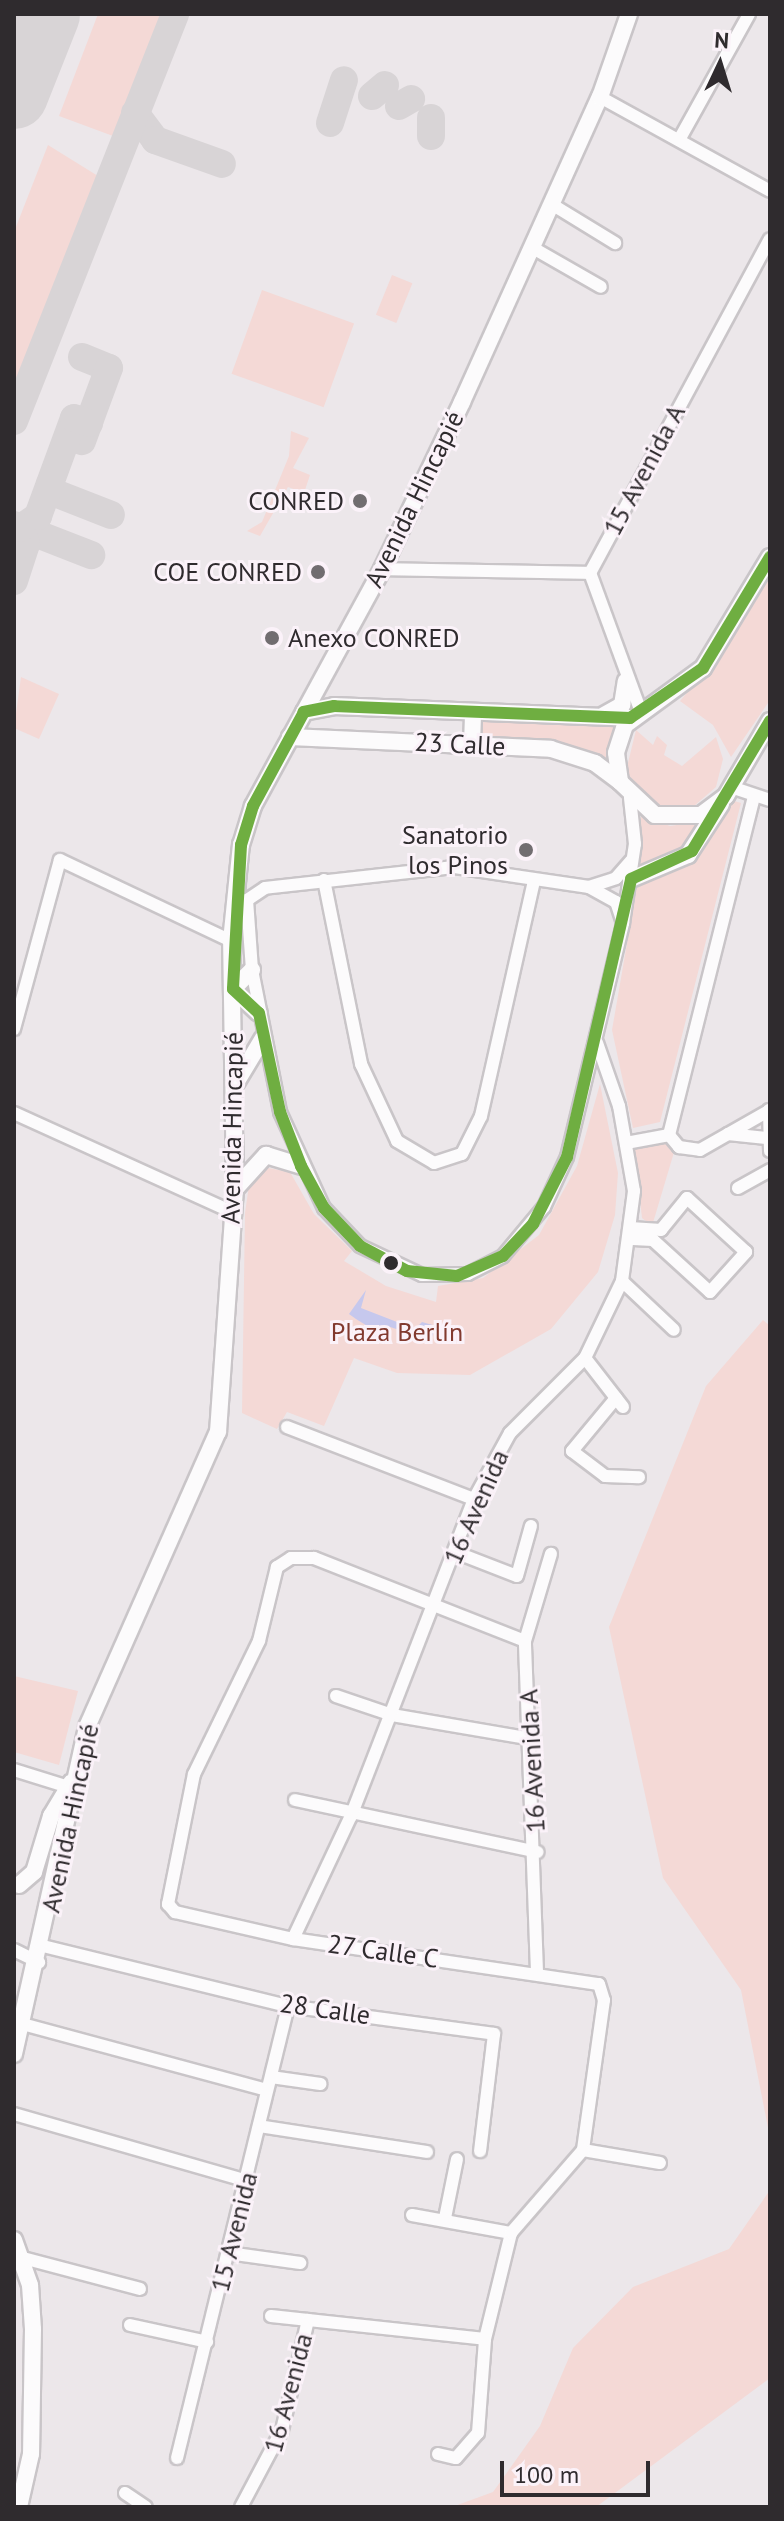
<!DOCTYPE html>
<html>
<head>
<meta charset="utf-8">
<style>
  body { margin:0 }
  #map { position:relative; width:784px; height:2521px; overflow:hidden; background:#ece7ea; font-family:"PT Sans",sans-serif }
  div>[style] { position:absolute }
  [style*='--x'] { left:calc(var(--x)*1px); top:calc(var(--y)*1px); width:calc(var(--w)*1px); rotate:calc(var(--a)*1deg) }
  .green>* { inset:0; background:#f4d9d6; transform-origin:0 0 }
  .water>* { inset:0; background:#c6c8ed }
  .taxiway>* { height:28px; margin:-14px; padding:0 14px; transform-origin:14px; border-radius:14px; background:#d8d4d6 }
  .runway>* { height:68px; margin:-34px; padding:0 34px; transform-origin:34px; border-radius:34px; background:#d8d4d6 }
  .roads { filter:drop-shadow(2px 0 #c9c5c8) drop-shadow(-2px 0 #c9c5c8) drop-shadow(0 2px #c9c5c8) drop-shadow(0 -2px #c9c5c8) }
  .minor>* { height:12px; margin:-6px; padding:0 6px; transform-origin:6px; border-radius:6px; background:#fcfbfc }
  .major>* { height:16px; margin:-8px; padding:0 8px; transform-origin:8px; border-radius:8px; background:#fcfbfc }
  .bus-1>* { height:12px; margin:-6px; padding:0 6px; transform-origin:6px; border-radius:6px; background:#6fae41 }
  .dots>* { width:22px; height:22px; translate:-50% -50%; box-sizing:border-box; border:4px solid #fbf2f9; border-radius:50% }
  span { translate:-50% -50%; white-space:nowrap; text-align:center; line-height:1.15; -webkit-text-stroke:6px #fbf2f9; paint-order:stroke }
  .street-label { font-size:26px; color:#2f2b2e }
  .poi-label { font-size:26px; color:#2f2b2e }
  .right { translate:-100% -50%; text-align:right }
  .left { translate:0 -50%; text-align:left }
  .park-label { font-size:26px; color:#823a2f }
  .frame { position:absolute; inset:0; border:16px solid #2f2b2e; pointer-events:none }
  .north { position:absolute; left:680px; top:24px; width:80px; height:80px; -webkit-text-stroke:6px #fbf2f9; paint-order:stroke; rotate:4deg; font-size:22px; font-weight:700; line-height:32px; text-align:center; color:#2f2b2e }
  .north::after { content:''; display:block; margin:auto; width:28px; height:36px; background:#2f2b2e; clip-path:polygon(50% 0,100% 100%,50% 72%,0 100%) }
  .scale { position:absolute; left:500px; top:2461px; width:150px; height:36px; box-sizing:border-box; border:4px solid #2f2b2e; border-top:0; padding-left:10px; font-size:24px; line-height:28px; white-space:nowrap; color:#2f2b2e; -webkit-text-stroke:6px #fbf2f9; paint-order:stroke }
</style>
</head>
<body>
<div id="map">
  <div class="green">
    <i style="clip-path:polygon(98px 14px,161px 14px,113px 136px,59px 116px)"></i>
    <i style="clip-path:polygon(48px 145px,98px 176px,14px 393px,14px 232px)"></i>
    <i style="left:392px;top:275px;width:22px;height:43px;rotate:22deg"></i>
    <i style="left:262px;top:290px;width:98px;height:89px;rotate:20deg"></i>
    <i style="clip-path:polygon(291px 431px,309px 438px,293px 468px,310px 475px,304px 493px,288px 487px,260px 536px,247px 531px,262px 522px,289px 456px)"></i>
    <i style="clip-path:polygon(770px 575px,770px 700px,731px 757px,713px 725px,680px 701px,733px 638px)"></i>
    <i style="clip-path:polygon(21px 677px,59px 694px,39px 739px,14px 728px)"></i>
    <i style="clip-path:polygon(480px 718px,618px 724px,609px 765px,479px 738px)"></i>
    <i style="clip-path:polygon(636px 730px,653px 745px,657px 736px,667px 745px,664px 755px,682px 766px,716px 737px,723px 759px,716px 787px,694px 806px,651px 805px,626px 771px)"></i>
    <i style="clip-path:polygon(731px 800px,741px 803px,660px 1122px,633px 1128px,612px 1030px,638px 880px,689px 858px)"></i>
    <i style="clip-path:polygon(641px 815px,670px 826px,704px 821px,694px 844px,639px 873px)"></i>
    <i style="clip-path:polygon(600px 1084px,618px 1173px,615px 1215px,598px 1272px,551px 1329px,470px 1375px,397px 1373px,354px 1358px,324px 1426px,287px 1412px,277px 1429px,242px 1413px,245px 1213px,249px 1185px,263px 1167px,290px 1172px,314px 1214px,352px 1251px,344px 1261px,386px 1286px,436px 1302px,438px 1286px,483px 1278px,539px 1235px,577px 1166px)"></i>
    <i style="clip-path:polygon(667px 1140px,675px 1149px,652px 1226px,642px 1218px,634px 1146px)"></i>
    <i style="clip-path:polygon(763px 1320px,770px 1326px,770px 2138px,741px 1990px,663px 1878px,609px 1627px,706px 1386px)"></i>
    <i style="clip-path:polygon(14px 1676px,78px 1691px,59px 1765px,14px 1752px)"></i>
    <i style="clip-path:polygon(770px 2190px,770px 2378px,596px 2507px,452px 2507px,493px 2492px,540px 2426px,573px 2348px,633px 2287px,729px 2249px)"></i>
  </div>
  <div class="water">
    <i style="clip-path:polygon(366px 1290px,361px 1308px,415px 1329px,422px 1322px,436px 1326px,431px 1340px,387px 1326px,382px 1335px,356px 1319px,349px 1314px)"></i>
  </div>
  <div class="taxiway">
    <i style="--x:372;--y:96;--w:17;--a:-40"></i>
    <i style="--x:399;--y:106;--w:14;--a:-30"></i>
    <i style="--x:135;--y:113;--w:34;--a:53"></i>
    <i style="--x:155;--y:140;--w:71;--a:19.7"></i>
    <i style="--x:431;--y:118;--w:18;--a:90"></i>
    <i style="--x:330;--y:123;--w:45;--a:-72"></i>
    <i style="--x:82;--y:357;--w:29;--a:22"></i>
    <i style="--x:109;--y:368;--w:78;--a:110.3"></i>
    <i style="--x:14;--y:421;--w:438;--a:-68.4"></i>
    <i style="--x:50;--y:484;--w:10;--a:61"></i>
    <i style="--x:55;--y:493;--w:60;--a:21.4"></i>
    <i style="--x:14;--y:525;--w:83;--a:21.3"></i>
    <i style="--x:14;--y:581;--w:39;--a:-72"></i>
    <i style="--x:26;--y:544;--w:17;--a:-107"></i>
    <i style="--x:21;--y:528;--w:21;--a:-35"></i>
    <i style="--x:38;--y:516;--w:104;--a:-69.8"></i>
    <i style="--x:74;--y:418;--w:16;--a:18"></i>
  </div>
  <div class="runway">
    <i style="--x:14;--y:95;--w:87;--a:-68.4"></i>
  </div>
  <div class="roads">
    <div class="minor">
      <i style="--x:600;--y:97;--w:194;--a:28.9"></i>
      <i style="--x:679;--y:140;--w:144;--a:-60.9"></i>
      <i style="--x:553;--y:205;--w:73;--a:31.5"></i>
      <i style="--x:533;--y:248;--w:78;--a:29.8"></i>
      <i style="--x:382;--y:569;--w:208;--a:1.1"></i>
      <i style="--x:641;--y:712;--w:148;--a:-110.1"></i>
      <i style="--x:590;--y:573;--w:379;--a:-61.7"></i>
      <i style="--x:731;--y:787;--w:41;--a:18.4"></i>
      <i style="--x:324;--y:880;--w:188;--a:78.6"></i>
      <i style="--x:361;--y:1064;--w:85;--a:64.9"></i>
      <i style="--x:397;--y:1141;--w:43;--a:30.7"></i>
      <i style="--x:434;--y:1163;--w:29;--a:-18"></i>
      <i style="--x:462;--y:1154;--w:42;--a:-63.4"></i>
      <i style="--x:481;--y:1116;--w:242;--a:-77.3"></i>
      <i style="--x:589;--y:887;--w:28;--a:-18"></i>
      <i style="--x:616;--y:878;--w:23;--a:-49"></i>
      <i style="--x:623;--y:923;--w:22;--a:-108"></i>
      <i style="--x:616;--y:902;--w:31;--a:-151"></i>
      <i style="--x:589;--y:887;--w:136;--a:-171.6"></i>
      <i style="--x:454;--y:867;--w:190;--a:173.7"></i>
      <i style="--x:265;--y:888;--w:22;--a:146"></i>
      <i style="--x:247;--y:900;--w:70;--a:85.9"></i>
      <i style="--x:252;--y:970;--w:145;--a:78.8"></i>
      <i style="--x:280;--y:1112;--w:106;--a:65.4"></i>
      <i style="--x:324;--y:1208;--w:52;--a:46.5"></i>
      <i style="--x:360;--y:1246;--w:68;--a:25.1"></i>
      <i style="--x:422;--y:1275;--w:46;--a:-1.2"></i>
      <i style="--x:468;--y:1274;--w:39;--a:-27"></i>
      <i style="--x:503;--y:1256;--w:64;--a:-50.1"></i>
      <i style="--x:544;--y:1207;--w:55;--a:-65.3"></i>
      <i style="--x:567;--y:1157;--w:241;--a:-76.5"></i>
      <i style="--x:623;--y:923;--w:80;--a:-81.4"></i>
      <i style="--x:635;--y:844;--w:46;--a:-96.2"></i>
      <i style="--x:14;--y:1029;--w:175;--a:-74.8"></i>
      <i style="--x:60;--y:860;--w:189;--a:25.3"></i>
      <i style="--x:769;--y:1110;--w:41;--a:88.6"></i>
      <i style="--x:14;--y:1113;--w:239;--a:24.4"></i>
      <i style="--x:728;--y:1134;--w:36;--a:6"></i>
      <i style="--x:669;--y:1135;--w:349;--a:-75.9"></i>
      <i style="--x:669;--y:1135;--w:16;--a:50"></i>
      <i style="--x:679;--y:1147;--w:21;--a:8"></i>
      <i style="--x:700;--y:1150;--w:81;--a:-29.7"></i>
      <i style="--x:626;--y:1143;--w:44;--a:-10.5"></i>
      <i style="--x:738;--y:1188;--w:37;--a:-29"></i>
      <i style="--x:633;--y:1239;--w:20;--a:3"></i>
      <i style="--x:653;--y:1240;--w:77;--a:42.4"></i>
      <i style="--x:710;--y:1292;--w:54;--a:-48"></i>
      <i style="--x:746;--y:1252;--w:80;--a:-137.5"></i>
      <i style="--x:687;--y:1198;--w:41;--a:129.1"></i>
      <i style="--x:661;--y:1230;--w:27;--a:-176"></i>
      <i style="--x:622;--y:1281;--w:71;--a:43.3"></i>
      <i style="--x:585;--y:1358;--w:62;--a:52.2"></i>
      <i style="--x:616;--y:1398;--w:69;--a:129.7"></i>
      <i style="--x:572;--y:1451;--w:41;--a:37.1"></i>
      <i style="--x:605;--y:1476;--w:34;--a:2"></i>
      <i style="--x:287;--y:1427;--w:200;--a:21.1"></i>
      <i style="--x:455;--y:1552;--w:66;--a:21.2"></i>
      <i style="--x:517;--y:1576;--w:52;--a:-74.4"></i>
      <i style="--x:525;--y:1641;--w:227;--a:-158.5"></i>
      <i style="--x:314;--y:1558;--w:23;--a:180"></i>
      <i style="--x:291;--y:1558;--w:17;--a:147"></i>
      <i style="--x:277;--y:1567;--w:76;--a:103.7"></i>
      <i style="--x:259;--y:1641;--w:148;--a:116"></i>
      <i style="--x:194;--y:1774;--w:133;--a:101.3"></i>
      <i style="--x:168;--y:1904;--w:11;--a:49"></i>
      <i style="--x:175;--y:1912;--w:121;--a:12.9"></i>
      <i style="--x:293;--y:1939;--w:309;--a:8.4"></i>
      <i style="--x:599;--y:1984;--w:17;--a:73"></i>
      <i style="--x:604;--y:2000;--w:151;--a:98"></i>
      <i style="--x:336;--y:1696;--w:59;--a:18.7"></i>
      <i style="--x:392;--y:1715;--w:143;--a:9.7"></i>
      <i style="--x:14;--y:1770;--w:58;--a:17.2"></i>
      <i style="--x:295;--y:1800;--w:248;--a:12.1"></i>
      <i style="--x:293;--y:1939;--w:136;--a:-64.8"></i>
      <i style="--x:351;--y:1816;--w:340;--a:-68.8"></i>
      <i style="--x:474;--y:1499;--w:75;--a:-61.4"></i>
      <i style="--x:510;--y:1433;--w:106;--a:-45"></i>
      <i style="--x:585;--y:1358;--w:85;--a:-64.3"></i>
      <i style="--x:622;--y:1281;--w:91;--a:-82.4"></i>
      <i style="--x:634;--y:1191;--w:86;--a:-100"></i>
      <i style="--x:619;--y:1106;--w:67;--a:-109.2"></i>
      <i style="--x:43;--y:1946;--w:252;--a:13.8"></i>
      <i style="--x:288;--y:2006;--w:208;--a:7.7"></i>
      <i style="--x:494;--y:2034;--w:118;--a:96.8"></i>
      <i style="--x:14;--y:1950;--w:28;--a:26"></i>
      <i style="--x:537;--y:1972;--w:331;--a:-92.1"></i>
      <i style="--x:525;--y:1641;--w:91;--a:-73.4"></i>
      <i style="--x:15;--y:2022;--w:261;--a:15.1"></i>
      <i style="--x:271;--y:2077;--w:50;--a:8"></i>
      <i style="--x:14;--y:2114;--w:242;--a:16"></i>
      <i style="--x:259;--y:2126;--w:170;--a:8.8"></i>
      <i style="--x:583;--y:2150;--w:78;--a:9.6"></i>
      <i style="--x:412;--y:2215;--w:101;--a:10.3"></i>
      <i style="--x:445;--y:2218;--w:60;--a:-78.5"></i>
      <i style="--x:228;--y:2253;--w:73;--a:7.9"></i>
      <i style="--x:23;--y:2258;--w:121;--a:14.8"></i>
      <i style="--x:271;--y:2316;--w:215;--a:6.1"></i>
      <i style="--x:130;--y:2325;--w:79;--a:12.4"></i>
      <i style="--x:438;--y:2454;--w:18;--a:13"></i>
      <i style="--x:456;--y:2458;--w:33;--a:-49"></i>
      <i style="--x:478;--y:2433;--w:94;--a:-85.7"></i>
      <i style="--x:485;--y:2339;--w:109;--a:-76.2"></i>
      <i style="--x:511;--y:2233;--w:110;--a:-49.1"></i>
      <i style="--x:177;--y:2458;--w:465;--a:-76.2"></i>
      <i style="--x:125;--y:2493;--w:25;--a:34"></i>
      <i style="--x:241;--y:2507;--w:87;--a:-62"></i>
      <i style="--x:282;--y:2430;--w:113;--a:-76.7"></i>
    </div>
    <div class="major">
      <i style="--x:770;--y:557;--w:130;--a:121.1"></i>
      <i style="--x:703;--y:668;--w:97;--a:143.8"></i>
      <i style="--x:625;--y:725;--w:29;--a:108"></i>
      <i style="--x:616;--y:753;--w:29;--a:82"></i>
      <i style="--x:620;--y:782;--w:48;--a:43.3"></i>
      <i style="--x:655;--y:815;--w:46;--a:0"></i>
      <i style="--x:701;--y:815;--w:31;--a:-37"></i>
      <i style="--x:726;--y:796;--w:87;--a:-59.6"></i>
      <i style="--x:304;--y:712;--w:31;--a:-11"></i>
      <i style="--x:334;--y:706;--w:296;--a:2.3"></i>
      <i style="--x:604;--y:715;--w:21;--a:-29"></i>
      <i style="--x:622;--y:705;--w:24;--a:-81"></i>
      <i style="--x:290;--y:737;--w:261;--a:2.6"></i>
      <i style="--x:551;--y:749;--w:46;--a:17.7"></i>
      <i style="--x:595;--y:763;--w:31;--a:37"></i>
      <i style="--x:472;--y:744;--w:32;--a:-88"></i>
      <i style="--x:631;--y:879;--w:62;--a:-22.8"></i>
      <i style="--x:688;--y:855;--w:61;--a:-57.1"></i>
      <i style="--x:233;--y:989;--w:35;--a:43"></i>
      <i style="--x:233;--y:989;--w:27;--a:-45"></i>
      <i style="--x:236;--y:1083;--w:52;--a:-59"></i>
      <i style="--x:236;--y:1188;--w:45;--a:-47.7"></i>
      <i style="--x:266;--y:1155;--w:37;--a:17"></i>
      <i style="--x:19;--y:1885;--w:20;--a:-41"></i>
      <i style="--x:34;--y:1872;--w:59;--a:-73.1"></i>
      <i style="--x:51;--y:1816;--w:39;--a:-59"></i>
      <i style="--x:14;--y:2054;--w:335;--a:-77.4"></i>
      <i style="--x:87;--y:1727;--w:323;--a:-66.1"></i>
      <i style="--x:218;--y:1432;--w:244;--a:-86"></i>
      <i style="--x:235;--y:1189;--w:248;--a:-90.9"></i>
      <i style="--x:231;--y:941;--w:97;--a:-84.1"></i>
      <i style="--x:241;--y:845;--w:41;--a:-72.9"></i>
      <i style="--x:253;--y:806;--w:270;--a:-61.4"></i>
      <i style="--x:382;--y:569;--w:185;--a:-64.4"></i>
      <i style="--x:462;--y:402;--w:335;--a:-65.7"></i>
      <i style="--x:600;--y:97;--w:88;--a:-70.7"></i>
      <i style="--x:14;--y:2240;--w:48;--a:70.4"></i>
      <i style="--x:30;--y:2285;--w:44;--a:86.1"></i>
      <i style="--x:33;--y:2329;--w:125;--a:90.9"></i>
      <i style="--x:31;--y:2454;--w:54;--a:102.8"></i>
    </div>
  </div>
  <div class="bus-1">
    <i style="--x:770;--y:557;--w:130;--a:121.1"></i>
    <i style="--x:703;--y:668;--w:88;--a:145.6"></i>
    <i style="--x:630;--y:718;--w:296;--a:-177.7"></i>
    <i style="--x:334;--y:706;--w:31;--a:169"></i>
    <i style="--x:304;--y:712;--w:107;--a:118.5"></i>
    <i style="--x:253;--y:806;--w:41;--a:107.1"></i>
    <i style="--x:241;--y:845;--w:144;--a:93.2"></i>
    <i style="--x:233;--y:989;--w:35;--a:43"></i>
    <i style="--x:259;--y:1013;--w:101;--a:78"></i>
    <i style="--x:280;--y:1112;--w:58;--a:68.7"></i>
    <i style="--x:301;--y:1166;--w:48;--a:61.3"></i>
    <i style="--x:324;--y:1208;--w:52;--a:46.5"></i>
    <i style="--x:360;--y:1246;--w:53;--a:28"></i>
    <i style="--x:407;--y:1271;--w:50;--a:5.7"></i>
    <i style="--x:457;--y:1276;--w:50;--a:-23.5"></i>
    <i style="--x:503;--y:1256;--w:44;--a:-46.8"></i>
    <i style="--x:533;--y:1224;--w:75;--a:-63.1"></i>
    <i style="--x:567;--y:1157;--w:285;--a:-77"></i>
    <i style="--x:631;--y:879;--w:67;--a:-24.7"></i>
    <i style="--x:692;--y:851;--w:152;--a:-59"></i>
  </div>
  <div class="dots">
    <i style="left:360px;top:501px;background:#716d70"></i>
    <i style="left:318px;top:572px;background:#716d70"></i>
    <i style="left:272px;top:638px;background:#716d70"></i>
    <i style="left:526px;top:850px;background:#716d70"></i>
    <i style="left:391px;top:1263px;background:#2f2b2e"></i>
  </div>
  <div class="street-label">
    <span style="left:644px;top:470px;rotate:-62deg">15 Avenida A</span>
    <span style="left:414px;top:499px;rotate:-64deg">Avenida Hincapié</span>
    <span style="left:460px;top:744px;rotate:3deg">23 Calle</span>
    <span style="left:232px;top:1128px;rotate:-89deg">Avenida Hincapié</span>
    <span style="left:476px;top:1507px;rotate:-66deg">16 Avenida</span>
    <span style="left:532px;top:1761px;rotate:-93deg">16 Avenida A</span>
    <span style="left:70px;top:1818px;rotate:-78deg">Avenida Hincapié</span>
    <span style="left:383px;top:1951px;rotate:8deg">27 Calle C</span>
    <span style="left:325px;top:2009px;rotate:8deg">28 Calle</span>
    <span style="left:234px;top:2232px;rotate:-76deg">15 Avenida</span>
    <span style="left:288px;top:2393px;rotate:-75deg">16 Avenida</span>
  </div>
  <div class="poi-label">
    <span class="right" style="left:344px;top:501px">CONRED</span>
    <span class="right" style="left:302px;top:572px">COE CONRED</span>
    <span class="left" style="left:288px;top:638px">Anexo CONRED</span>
    <span class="right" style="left:508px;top:850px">Sanatorio<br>los Pinos</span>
  </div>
  <div class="park-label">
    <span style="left:397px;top:1332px">Plaza Berlín</span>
  </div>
  <div class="frame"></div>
  <div class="north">N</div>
  <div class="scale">100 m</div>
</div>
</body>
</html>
